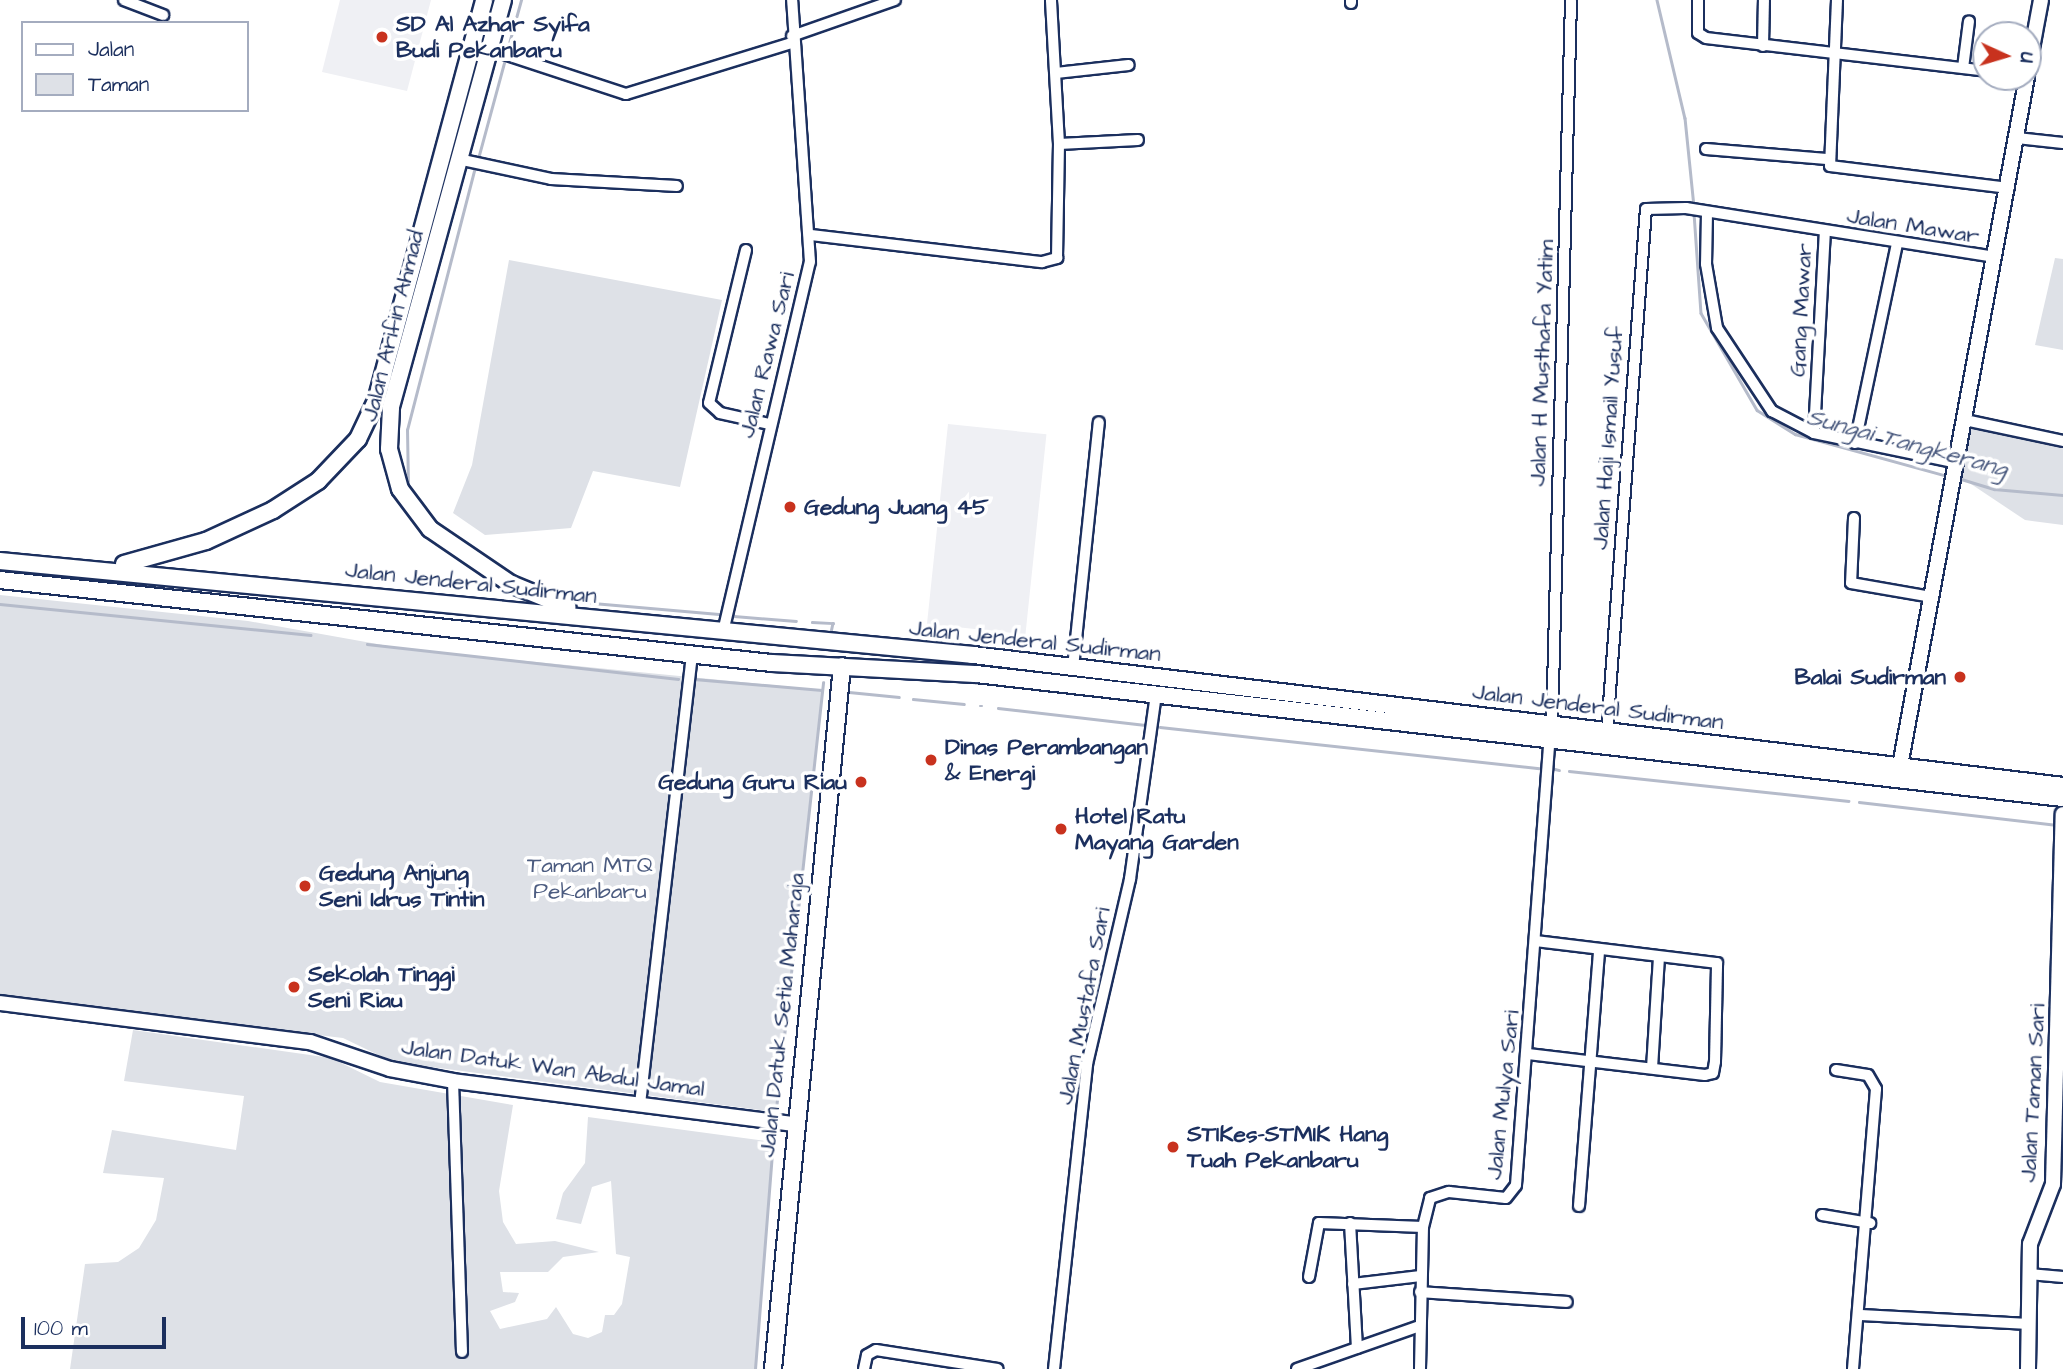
<!DOCTYPE html>
<html>
<head>
<meta charset="utf-8">
<style>
  body { margin:0 }
  #map { position:relative; width:2063px; height:1369px; overflow:hidden; background:#fff; font-family:"Architects Daughter",sans-serif }
  div>[style] { position:absolute }
  [style*='--x'] { left:calc(var(--x)*1px); top:calc(var(--y)*1px); width:calc(var(--w)*1px); rotate:calc(var(--a)*1deg) }
  .built>* { inset:0; background:#eff0f4; transform-origin:0 0 }
  .green>* { inset:0; background:#dee1e7 }
  .stream>* { height:2.5px; margin:-1.25px; padding:0 1.25px; transform-origin:1.25px; border-radius:1.25px; background:#b5bbca }
  .roads { filter:drop-shadow(2px 0 #1b2f5e) drop-shadow(-2px 0 #1b2f5e) drop-shadow(0 2px #1b2f5e) drop-shadow(0 -2px #1b2f5e) }
  .street>* { height:10px; margin:-5px; padding:0 5px; transform-origin:5px; border-radius:5px; background:#fff }
  .secondary>* { height:14px; margin:-7px; padding:0 7px; transform-origin:7px; border-radius:7px; background:#fff }
  .primary>* { height:16px; margin:-8px; padding:0 8px; transform-origin:8px; border-radius:8px; background:#fff }
  .dots>* { width:19px; height:19px; translate:-50% -50%; box-sizing:border-box; border:4px solid #fff; border-radius:50% }
  span { translate:-50% -50%; white-space:nowrap; text-align:center; line-height:1.15; -webkit-text-stroke:7px #fff; paint-order:stroke }
  .poi-label { font-size:23px; color:#1b2f5e; font-weight:700 }
  .left { translate:0 -50%; text-align:left }
  .right { translate:-100% -50%; text-align:right }
  .street-label { font-size:23px; color:#1b2f5e }
  .park-label { font-size:23px; color:#4c5c80 }
  .water-label { font-size:24px; color:#49597e; font-style:italic }
  .legend { position:absolute; left:21px; top:21px; width:228px; height:91px; box-sizing:border-box; background:#fff; border:2px solid #a4acbf; margin:0; padding:9px 12px; list-style:none; font-size:21px; color:#1b2f5e }
  .legend li { display:flex; align-items:center; gap:14px; height:35px }
  .legend b { width:35px; border:2px solid #a4acbf }
  .north { position:absolute; left:1972px; top:21px; width:70px; height:70px; box-sizing:border-box; background:#fff; border:2px solid #a4acbf; border-radius:50%; rotate:94deg; font-size:19px; font-weight:700; line-height:28px; text-align:center; color:#1b2f5e }
  .north::after { content:''; display:block; margin:auto; width:24px; height:32px; background:#c8321e; clip-path:polygon(50% 0,100% 100%,50% 72%,0 100%) }
  .scale { position:absolute; left:21px; top:1317px; width:145px; height:32px; box-sizing:border-box; border:4px solid #1b2f5e; border-top:0; padding-left:9px; font-size:21px; line-height:24px; white-space:nowrap; color:#1b2f5e; -webkit-text-stroke:5px #fff; paint-order:stroke }
</style>
</head>
<body>
<div id="map">
  <div class="built">
    <i style="clip-path:polygon(340px 0,431px 0,407px 91px,322px 72px)"></i>
    <i style="left:948px;top:424px;width:99px;height:201px;rotate:6deg"></i>
  </div>
  <div class="green">
    <i style="clip-path:polygon(2055px 258px,2063px 259px,2063px 350px,2035px 345px)"></i>
    <i style="clip-path:polygon(509px 260px,722px 300px,680px 487px,593px 471px,571px 528px,485px 535px,453px 513px,472px 465px)"></i>
    <i style="clip-path:polygon(1969px 425px,2063px 441px,2063px 525px,2025px 520px,1959px 476px)"></i>
    <i style="clip-path:polygon(0 595px,248px 621px,405px 649px,822px 690px,775px 1112px,393px 1062px,343px 1038px,0 998px)"></i>
    <i style="clip-path:polygon(133px 1030px,331px 1058px,380px 1082px,513px 1105px,499px 1191px,503px 1222px,516px 1244px,555px 1241px,599px 1252px,563px 1257px,548px 1272px,500px 1272px,503px 1292px,519px 1293px,515px 1302px,490px 1311px,500px 1329px,547px 1319px,556px 1307px,573px 1334px,588px 1338px,602px 1332px,605px 1315px,614px 1315px,622px 1304px,630px 1257px,616px 1254px,611px 1181px,592px 1187px,581px 1224px,556px 1219px,563px 1193px,585px 1163px,588px 1117px,773px 1142px,755px 1369px,70px 1369px,85px 1264px,118px 1262px,139px 1248px,156px 1220px,164px 1178px,103px 1173px,112px 1130px,236px 1150px,244px 1096px,124px 1081px)"></i>
  </div>
  <div class="stream">
    <i style="--x:1657;--y:0;--w:121;--a:76.7"></i>
    <i style="--x:1685;--y:118;--w:88;--a:84.2"></i>
    <i style="--x:508;--y:47;--w:49;--a:-74.5"></i>
    <i style="--x:479;--y:155;--w:95;--a:-74.8"></i>
    <i style="--x:1694;--y:213;--w:100;--a:86"></i>
    <i style="--x:1701;--y:313;--w:112;--a:60"></i>
    <i style="--x:1757;--y:410;--w:45;--a:32.3"></i>
    <i style="--x:1795;--y:434;--w:159;--a:15.4"></i>
    <i style="--x:1958;--y:478;--w:38;--a:17"></i>
    <i style="--x:1994;--y:489;--w:69;--a:5"></i>
    <i style="--x:408;--y:487;--w:57;--a:-91"></i>
    <i style="--x:407;--y:430;--w:268;--a:-75.5"></i>
    <i style="--x:570;--y:601;--w:149;--a:5"></i>
    <i style="--x:0;--y:604;--w:312;--a:5.7"></i>
    <i style="--x:734;--y:616;--w:62;--a:4.6"></i>
    <i style="--x:812;--y:622;--w:21;--a:3"></i>
    <i style="--x:833;--y:623;--w:14;--a:102"></i>
    <i style="--x:367;--y:644;--w:313;--a:6.4"></i>
    <i style="--x:694;--y:679;--w:128;--a:4.9"></i>
    <i style="--x:849;--y:692;--w:50;--a:5.7"></i>
    <i style="--x:913;--y:699;--w:51;--a:5.6"></i>
    <i style="--x:980;--y:706;--w:2;--a:0"></i>
    <i style="--x:998;--y:708;--w:148;--a:6.6"></i>
    <i style="--x:1160;--y:727;--w:381;--a:6.2"></i>
    <i style="--x:1555;--y:769;--w:4;--a:14"></i>
    <i style="--x:1569;--y:771;--w:281;--a:6.1"></i>
    <i style="--x:1859;--y:802;--w:199;--a:6.6"></i>
    <i style="--x:775;--y:1118;--w:438;--a:-83.7"></i>
    <i style="--x:755;--y:1369;--w:242;--a:-85.5"></i>
  </div>
  <div class="roads">
    <div class="street">
      <i style="--x:124;--y:0;--w:42;--a:21"></i>
      <i style="--x:1698;--y:0;--w:33;--a:90"></i>
      <i style="--x:1698;--y:33;--w:9;--a:32"></i>
      <i style="--x:1706;--y:38;--w:282;--a:6.7"></i>
      <i style="--x:1837;--y:0;--w:166;--a:92.4"></i>
      <i style="--x:1830;--y:166;--w:180;--a:7"></i>
      <i style="--x:1351;--y:3;--w:3;--a:-90"></i>
      <i style="--x:792;--y:36;--w:109;--a:-19.3"></i>
      <i style="--x:1763;--y:46;--w:46;--a:-88.8"></i>
      <i style="--x:489;--y:49;--w:144;--a:18.2"></i>
      <i style="--x:626;--y:94;--w:174;--a:-17.1"></i>
      <i style="--x:1963;--y:68;--w:47;--a:-82.7"></i>
      <i style="--x:1056;--y:73;--w:73;--a:-6.3"></i>
      <i style="--x:2017;--y:138;--w:46;--a:6.2"></i>
      <i style="--x:1059;--y:144;--w:79;--a:-2.9"></i>
      <i style="--x:1706;--y:149;--w:121;--a:4.7"></i>
      <i style="--x:458;--y:159;--w:95;--a:12.1"></i>
      <i style="--x:551;--y:179;--w:126;--a:3.2"></i>
      <i style="--x:1707;--y:213;--w:51;--a:91.1"></i>
      <i style="--x:1706;--y:264;--w:65;--a:80.2"></i>
      <i style="--x:1717;--y:328;--w:100;--a:56.5"></i>
      <i style="--x:1772;--y:411;--w:47;--a:27.6"></i>
      <i style="--x:1814;--y:433;--w:146;--a:11.8"></i>
      <i style="--x:811;--y:235;--w:233;--a:6.7"></i>
      <i style="--x:1042;--y:262;--w:16;--a:-15"></i>
      <i style="--x:1057;--y:258;--w:114;--a:-89"></i>
      <i style="--x:1059;--y:144;--w:144;--a:-93.2"></i>
      <i style="--x:746;--y:250;--w:157;--a:103.6"></i>
      <i style="--x:709;--y:403;--w:15;--a:42"></i>
      <i style="--x:720;--y:413;--w:50;--a:12.7"></i>
      <i style="--x:1965;--y:420;--w:100;--a:12.1"></i>
      <i style="--x:1814;--y:433;--w:201;--a:-86.9"></i>
      <i style="--x:1855;--y:443;--w:204;--a:-78.1"></i>
      <i style="--x:1854;--y:518;--w:65;--a:92.6"></i>
      <i style="--x:1851;--y:583;--w:81;--a:9.9"></i>
      <i style="--x:723;--y:632;--w:380;--a:-76.8"></i>
      <i style="--x:810;--y:262;--w:263;--a:-93.9"></i>
      <i style="--x:1073;--y:668;--w:247;--a:-84"></i>
      <i style="--x:1552;--y:726;--w:726;--a:-88.5"></i>
      <i style="--x:1607;--y:731;--w:523;--a:-85.73"></i>
      <i style="--x:1646;--y:209;--w:40;--a:-1.4"></i>
      <i style="--x:1686;--y:208;--w:313;--a:9"></i>
      <i style="--x:1528;--y:1054;--w:178;--a:6.8"></i>
      <i style="--x:1705;--y:1075;--w:8;--a:-14"></i>
      <i style="--x:1713;--y:1073;--w:11;--a:-80"></i>
      <i style="--x:1715;--y:1062;--w:99;--a:-88.8"></i>
      <i style="--x:1717;--y:963;--w:182;--a:-173.1"></i>
      <i style="--x:1652;--y:1068;--w:111;--a:-86.4"></i>
      <i style="--x:1836;--y:1070;--w:32;--a:9"></i>
      <i style="--x:1868;--y:1075;--w:16;--a:60"></i>
      <i style="--x:1876;--y:1089;--w:281;--a:94.7"></i>
      <i style="--x:453;--y:1081;--w:271;--a:88.1"></i>
      <i style="--x:640;--y:1104;--w:452;--a:-83.4"></i>
      <i style="--x:1579;--y:1206;--w:256;--a:-85.5"></i>
      <i style="--x:1822;--y:1215;--w:49;--a:9.5"></i>
      <i style="--x:1350;--y:1223;--w:125;--a:86.8"></i>
      <i style="--x:2029;--y:1274;--w:34;--a:5"></i>
      <i style="--x:1309;--y:1277;--w:55;--a:-79.5"></i>
      <i style="--x:1319;--y:1223;--w:104;--a:2.2"></i>
      <i style="--x:1353;--y:1284;--w:68;--a:-6.7"></i>
      <i style="--x:1420;--y:1292;--w:147;--a:3.9"></i>
      <i style="--x:1861;--y:1315;--w:168;--a:3.1"></i>
      <i style="--x:864;--y:1369;--w:14;--a:-78"></i>
      <i style="--x:867;--y:1355;--w:10;--a:-29"></i>
      <i style="--x:876;--y:1350;--w:123;--a:8.9"></i>
      <i style="--x:1054;--y:1369;--w:307;--a:-83.8"></i>
      <i style="--x:1087;--y:1064;--w:190;--a:-76.9"></i>
      <i style="--x:1130;--y:879;--w:186;--a:-82"></i>
      <i style="--x:1297;--y:1369;--w:130;--a:-19.3"></i>
      <i style="--x:1420;--y:1369;--w:142;--a:-88.8"></i>
      <i style="--x:1423;--y:1227;--w:30;--a:-76"></i>
      <i style="--x:1430;--y:1198;--w:20;--a:-18"></i>
      <i style="--x:1449;--y:1192;--w:57;--a:6"></i>
      <i style="--x:1506;--y:1198;--w:16;--a:-52"></i>
      <i style="--x:1516;--y:1185;--w:443;--a:-85.7"></i>
    </div>
    <div class="secondary">
      <i style="--x:2028;--y:70;--w:71;--a:-79.5"></i>
      <i style="--x:1900;--y:766;--w:701;--a:-79.56"></i>
      <i style="--x:0;--y:1003;--w:312;--a:7.2"></i>
      <i style="--x:310;--y:1042;--w:84;--a:18.6"></i>
      <i style="--x:390;--y:1069;--w:64;--a:10.8"></i>
      <i style="--x:453;--y:1081;--w:343;--a:7.2"></i>
      <i style="--x:2028;--y:1369;--w:125;--a:-89.1"></i>
      <i style="--x:2030;--y:1244;--w:64;--a:-69"></i>
      <i style="--x:2053;--y:1184;--w:370;--a:-88.5"></i>
    </div>
    <div class="primary">
      <i style="--x:503;--y:0;--w:423;--a:105.4"></i>
      <i style="--x:391;--y:408;--w:41;--a:92.8"></i>
      <i style="--x:389;--y:449;--w:41;--a:74.6"></i>
      <i style="--x:400;--y:489;--w:50;--a:53.1"></i>
      <i style="--x:430;--y:529;--w:98;--a:34.2"></i>
      <i style="--x:511;--y:584;--w:61;--a:22.3"></i>
      <i style="--x:0;--y:561;--w:978;--a:5.52"></i>
      <i style="--x:973;--y:655;--w:1098;--a:6.85"></i>
      <i style="--x:124;--y:564;--w:85;--a:-15.7"></i>
      <i style="--x:206;--y:541;--w:74;--a:-24.8"></i>
      <i style="--x:273;--y:510;--w:54;--a:-32.8"></i>
      <i style="--x:318;--y:481;--w:58;--a:-46.4"></i>
      <i style="--x:358;--y:439;--w:42;--a:-64.7"></i>
      <i style="--x:376;--y:401;--w:415;--a:-74.9"></i>
      <i style="--x:0;--y:580;--w:775;--a:6.14"></i>
      <i style="--x:771;--y:663;--w:205;--a:3.1"></i>
      <i style="--x:976;--y:674;--w:1094;--a:6.51"></i>
      <i style="--x:773;--y:1369;--w:706;--a:-84.39"></i>
    </div>
  </div>
  <div class="dots">
    <i style="left:382px;top:37px;background:#c8321e"></i>
    <i style="left:790px;top:507px;background:#c8321e"></i>
    <i style="left:1960px;top:677px;background:#c8321e"></i>
    <i style="left:931px;top:760px;background:#c8321e"></i>
    <i style="left:861px;top:782px;background:#c8321e"></i>
    <i style="left:1061px;top:829px;background:#c8321e"></i>
    <i style="left:305px;top:886px;background:#c8321e"></i>
    <i style="left:294px;top:987px;background:#c8321e"></i>
    <i style="left:1173px;top:1147px;background:#c8321e"></i>
  </div>
  <div class="poi-label">
    <span class="left" style="left:396px;top:37px">SD Al Azhar Syifa<br>Budi Pekanbaru</span>
    <span class="left" style="left:804px;top:507px">Gedung Juang 45</span>
    <span class="right" style="left:1946px;top:677px">Balai Sudirman</span>
    <span class="left" style="left:945px;top:760px">Dinas Perambangan<br>&amp; Energi</span>
    <span class="right" style="left:847px;top:782px">Gedung Guru Riau</span>
    <span class="left" style="left:1075px;top:829px">Hotel Ratu<br>Mayang Garden</span>
    <span class="left" style="left:319px;top:886px">Gedung Anjung<br>Seni Idrus Tintin</span>
    <span class="left" style="left:308px;top:987px">Sekolah Tinggi<br>Seni Riau</span>
    <span class="left" style="left:1187px;top:1147px">STIKes-STMIK Hang<br>Tuah Pekanbaru</span>
  </div>
  <div class="street-label">
    <span style="left:1913px;top:226px;rotate:9deg">Jalan Mawar</span>
    <span style="left:1801px;top:310px;rotate:-87deg">Gang Mawar</span>
    <span style="left:393px;top:326px;rotate:-76deg">Jalan Arifin Ahmad</span>
    <span style="left:767px;top:355px;rotate:-76deg">Jalan Rawa Sari</span>
    <span style="left:1542px;top:363px;rotate:-88deg">Jalan H Musthafa Yatim</span>
    <span style="left:1608px;top:438px;rotate:-86deg">Jalan Haji Ismail Yusuf</span>
    <span style="left:471px;top:583px;rotate:6deg">Jalan Jenderal Sudirman</span>
    <span style="left:1035px;top:641px;rotate:6deg">Jalan Jenderal Sudirman</span>
    <span style="left:1598px;top:707px;rotate:7deg">Jalan Jenderal Sudirman</span>
    <span style="left:1084px;top:1006px;rotate:-79deg">Jalan Mustafa Sari</span>
    <span style="left:782px;top:1015px;rotate:-84deg">Jalan Datuk Setia Maharaja</span>
    <span style="left:553px;top:1068px;rotate:8deg">Jalan Datuk Wan Abdul Jamal</span>
    <span style="left:2033px;top:1093px;rotate:-87deg">Jalan Taman Sari</span>
    <span style="left:1503px;top:1095px;rotate:-84deg">Jalan Mulya Sari</span>
  </div>
  <div class="park-label">
    <span style="left:590px;top:878px">Taman MTQ<br>Pekanbaru</span>
  </div>
  <div class="water-label">
    <span style="left:1907px;top:444px;rotate:15deg">Sungai Tangkerang</span>
  </div>
  <ul class="legend">
  <li><b style="height:9px;background:#fff"></b>Jalan</li>
  <li><b style="height:19px;background:#dee1e7"></b>Taman</li>
  </ul>
  <div class="north">U</div>
  <div class="scale">100 m</div>
</div>
</body>
</html>
